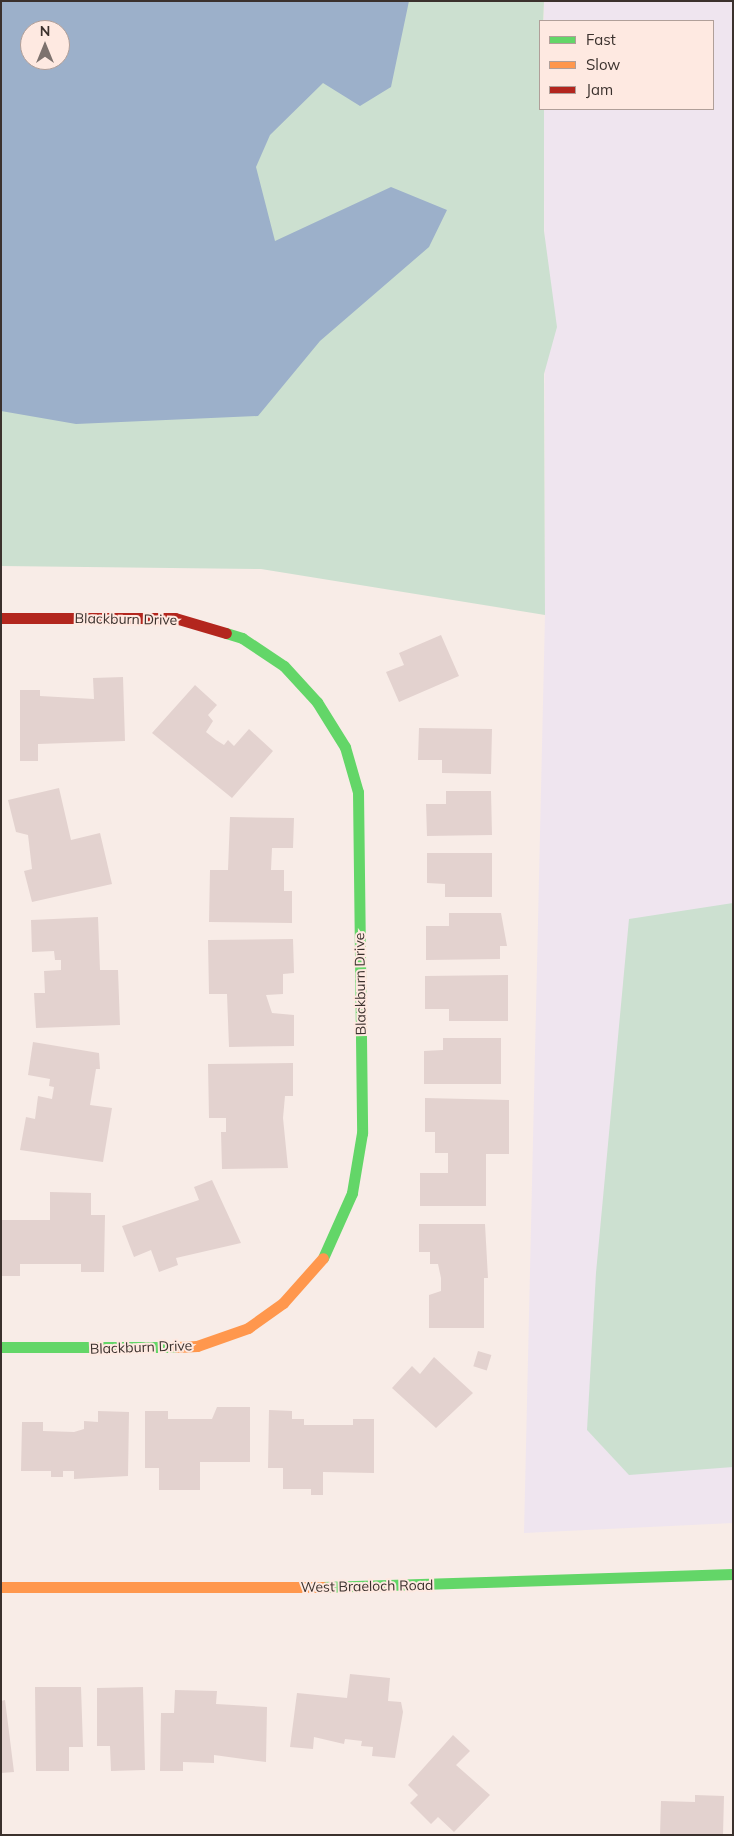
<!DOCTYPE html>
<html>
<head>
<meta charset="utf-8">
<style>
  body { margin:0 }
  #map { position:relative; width:734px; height:1836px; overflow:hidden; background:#f8ece7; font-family:Mulish,sans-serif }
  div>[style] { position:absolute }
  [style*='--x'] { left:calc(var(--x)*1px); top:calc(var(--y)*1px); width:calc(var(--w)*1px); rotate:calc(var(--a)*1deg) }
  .education>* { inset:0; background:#efe5ef }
  .green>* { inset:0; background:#cce0d0 }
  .water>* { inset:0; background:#9cb0ca }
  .building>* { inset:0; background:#e3d2cf; transform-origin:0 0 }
  .fast>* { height:11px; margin:-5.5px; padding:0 5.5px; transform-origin:5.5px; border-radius:5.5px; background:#63d668 }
  .slow>* { height:11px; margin:-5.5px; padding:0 5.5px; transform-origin:5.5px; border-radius:5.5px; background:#ff974d }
  .jam>* { height:11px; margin:-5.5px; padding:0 5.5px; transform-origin:5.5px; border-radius:5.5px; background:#b3261e }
  span { translate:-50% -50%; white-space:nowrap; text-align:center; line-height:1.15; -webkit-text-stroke:4px #fee9e1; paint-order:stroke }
  .street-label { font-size:14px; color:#3b312d }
  .frame { position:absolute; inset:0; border:2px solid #3b312d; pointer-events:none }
  .legend { position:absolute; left:539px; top:20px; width:175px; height:90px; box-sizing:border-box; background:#fee9e1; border:1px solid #b09f99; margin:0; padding:6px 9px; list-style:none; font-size:15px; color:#3b312d }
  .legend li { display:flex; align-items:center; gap:10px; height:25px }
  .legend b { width:25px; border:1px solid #b09f99 }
  .north { position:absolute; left:20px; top:20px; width:50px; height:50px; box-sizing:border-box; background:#fee9e1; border:1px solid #b09f99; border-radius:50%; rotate:0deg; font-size:14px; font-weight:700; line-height:20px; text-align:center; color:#3b312d }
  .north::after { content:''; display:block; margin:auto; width:18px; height:22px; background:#7d726e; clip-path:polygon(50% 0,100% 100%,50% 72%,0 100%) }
</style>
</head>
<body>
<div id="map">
  <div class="education">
    <i style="clip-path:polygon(544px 1px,733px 1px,733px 1523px,524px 1533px,545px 615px,544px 109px,713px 109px,713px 21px,544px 21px)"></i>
  </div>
  <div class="green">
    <i style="clip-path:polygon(evenodd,1px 1px,544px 1px,540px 109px,544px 109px,544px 231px,557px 327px,544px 374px,545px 615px,261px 569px,1px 566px,1px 1px,30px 30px,60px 30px,60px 60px,30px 60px,30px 30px)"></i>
    <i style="clip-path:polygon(733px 903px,733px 1467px,629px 1475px,587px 1430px,596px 1273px,629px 919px)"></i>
  </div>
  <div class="water">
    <i style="clip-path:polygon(evenodd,1px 1px,409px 1px,391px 87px,360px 106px,323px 83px,270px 135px,256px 167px,275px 241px,391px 187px,447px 210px,429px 247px,320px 341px,258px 416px,76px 424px,1px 411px,1px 1px,30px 30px,60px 30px,60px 60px,30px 60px,30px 30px)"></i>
  </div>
  <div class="building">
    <i style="clip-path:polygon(441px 635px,459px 676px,399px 702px,386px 672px,404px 665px,399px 653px)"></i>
    <i style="clip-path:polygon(123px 677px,125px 741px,38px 744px,38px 761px,20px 761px,20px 690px,40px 690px,40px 696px,94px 699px,93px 678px)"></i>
    <i style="clip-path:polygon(195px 685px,217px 705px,208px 715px,213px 721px,206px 732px,216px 740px,224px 745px,228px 740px,234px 746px,249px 729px,273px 751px,232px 798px,152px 733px)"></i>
    <i style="clip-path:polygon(419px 728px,492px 729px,491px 774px,442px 773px,442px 760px,418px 760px)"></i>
    <i style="clip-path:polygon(59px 788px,71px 840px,100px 833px,112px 884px,32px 902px,24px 871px,32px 869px,28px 835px,16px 832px,8px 800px)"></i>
    <i style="clip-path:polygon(446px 791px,491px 791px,492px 835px,427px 836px,426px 804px,446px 804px)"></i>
    <i style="clip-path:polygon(230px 817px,294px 818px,293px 848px,272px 848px,271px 870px,284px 870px,284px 891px,292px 891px,292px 923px,209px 922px,210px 870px,228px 870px)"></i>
    <i style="clip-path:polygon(427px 853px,492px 853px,492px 897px,445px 897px,445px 884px,427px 883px)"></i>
    <i style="clip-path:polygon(449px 913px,501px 913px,507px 946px,500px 946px,500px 959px,426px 960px,426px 926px,449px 926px)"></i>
    <i style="clip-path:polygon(98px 917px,100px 970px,118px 970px,120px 1025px,36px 1028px,34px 993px,45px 993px,44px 971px,61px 970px,61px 960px,55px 960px,54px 951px,32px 952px,31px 920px)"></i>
    <i style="clip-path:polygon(293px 939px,294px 973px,283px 974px,283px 994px,266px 995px,272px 1013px,294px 1015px,294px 1046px,229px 1047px,227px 994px,209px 994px,208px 940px)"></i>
    <i style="clip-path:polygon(508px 975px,508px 1021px,449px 1021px,449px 1009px,425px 1009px,425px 976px)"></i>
    <i style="clip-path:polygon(443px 1038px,501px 1038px,501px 1084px,424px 1084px,424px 1051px,443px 1050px)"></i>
    <i style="clip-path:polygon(33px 1042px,99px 1053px,100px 1069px,96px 1069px,90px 1105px,112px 1108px,103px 1162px,20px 1150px,26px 1117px,35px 1119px,38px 1096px,52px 1099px,54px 1087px,49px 1086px,50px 1079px,28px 1075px)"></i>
    <i style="clip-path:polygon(293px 1063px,293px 1096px,285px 1096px,283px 1118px,288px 1168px,222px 1169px,221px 1132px,226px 1132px,226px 1118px,209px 1118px,208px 1064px)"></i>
    <i style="clip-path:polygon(425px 1098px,509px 1100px,509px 1154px,486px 1154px,486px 1206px,420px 1206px,420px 1173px,448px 1173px,448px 1153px,435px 1153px,435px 1132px,425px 1132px)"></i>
    <i style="clip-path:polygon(212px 1180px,241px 1243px,176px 1258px,178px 1265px,159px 1272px,151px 1250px,134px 1257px,122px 1226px,199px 1200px,194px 1187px)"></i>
    <i style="clip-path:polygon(50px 1192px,91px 1193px,91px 1215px,105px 1215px,104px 1272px,81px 1272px,81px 1264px,20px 1264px,20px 1276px,1px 1276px,1px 1220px,50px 1220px)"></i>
    <i style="clip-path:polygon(419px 1224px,485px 1224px,488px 1278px,484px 1278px,484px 1328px,429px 1328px,429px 1295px,441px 1291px,441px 1278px,438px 1264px,430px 1264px,430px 1252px,419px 1252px)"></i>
    <i style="left:478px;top:1351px;width:14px;height:16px;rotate:17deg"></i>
    <i style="clip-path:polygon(434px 1357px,473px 1393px,436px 1428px,392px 1388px,412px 1366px,420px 1374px)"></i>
    <i style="clip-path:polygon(217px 1407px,250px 1407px,250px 1462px,200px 1462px,200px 1490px,159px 1490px,159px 1468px,145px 1468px,145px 1411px,168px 1411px,168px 1419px,212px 1419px)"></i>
    <i style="clip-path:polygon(269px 1410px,292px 1411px,292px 1419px,304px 1419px,304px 1425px,353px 1425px,353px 1419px,374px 1419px,374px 1473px,323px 1472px,323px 1495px,311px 1495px,311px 1489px,283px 1489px,283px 1468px,268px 1468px)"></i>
    <i style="clip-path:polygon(98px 1411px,129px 1412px,128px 1476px,74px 1479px,74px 1471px,63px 1471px,63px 1477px,51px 1477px,51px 1471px,21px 1471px,22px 1422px,43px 1422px,43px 1431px,74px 1432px,84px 1429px,84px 1421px,98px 1422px)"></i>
    <i style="clip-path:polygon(350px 1674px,390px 1678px,388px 1701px,401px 1702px,403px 1712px,395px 1758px,372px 1756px,373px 1747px,361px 1746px,362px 1741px,345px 1739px,344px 1744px,314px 1737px,313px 1749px,290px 1747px,297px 1693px,347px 1698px)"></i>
    <i style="clip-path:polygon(35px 1687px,81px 1687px,83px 1747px,69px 1747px,69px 1771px,36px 1771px)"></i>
    <i style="clip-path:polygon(143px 1687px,145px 1770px,111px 1771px,110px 1746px,97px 1746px,97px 1688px)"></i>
    <i style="clip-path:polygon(175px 1690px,217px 1691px,216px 1704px,267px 1707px,266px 1762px,214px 1755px,214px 1763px,183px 1762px,183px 1771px,160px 1771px,161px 1713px,174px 1713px)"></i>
    <i style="clip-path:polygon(5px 1700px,14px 1772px,1px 1773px,1px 1701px)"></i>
    <i style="clip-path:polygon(453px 1735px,470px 1751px,456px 1765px,490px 1795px,454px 1832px,438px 1817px,431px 1824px,410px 1803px,418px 1795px,408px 1785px)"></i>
    <i style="clip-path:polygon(695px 1795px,724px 1796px,723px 1835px,660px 1835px,661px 1801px,695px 1802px)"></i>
  </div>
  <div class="fast">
    <i style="--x:226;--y:633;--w:17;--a:17"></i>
    <i style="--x:242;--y:638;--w:50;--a:33.7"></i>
    <i style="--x:284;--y:666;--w:49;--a:47.5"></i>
    <i style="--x:317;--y:702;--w:53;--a:58.1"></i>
    <i style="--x:345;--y:747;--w:47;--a:73.9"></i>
    <i style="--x:358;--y:792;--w:341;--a:89.3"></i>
    <i style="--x:362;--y:1133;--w:61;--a:99.5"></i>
    <i style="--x:352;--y:1193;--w:71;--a:114"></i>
    <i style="--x:1;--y:1347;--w:176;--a:0"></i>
    <i style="--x:323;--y:1587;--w:410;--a:-1.8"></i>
  </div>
  <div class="slow">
    <i style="--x:177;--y:1347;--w:20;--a:-3"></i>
    <i style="--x:197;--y:1346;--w:54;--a:-19.4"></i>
    <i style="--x:248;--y:1328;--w:43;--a:-35.5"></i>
    <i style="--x:283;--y:1303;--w:60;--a:-48.4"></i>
    <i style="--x:1;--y:1587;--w:322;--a:0"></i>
  </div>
  <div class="jam">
    <i style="--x:1;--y:618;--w:174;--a:0"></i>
    <i style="--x:175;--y:618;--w:53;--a:16.4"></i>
  </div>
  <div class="street-label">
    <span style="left:126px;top:619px;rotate:1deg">Blackburn Drive</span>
    <span style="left:360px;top:984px;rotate:-91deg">Blackburn Drive</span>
    <span style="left:141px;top:1347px;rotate:-2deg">Blackburn Drive</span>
    <span style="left:367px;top:1586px;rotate:-1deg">West Braeloch Road</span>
  </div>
  <div class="frame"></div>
  <ul class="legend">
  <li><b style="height:6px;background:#63d668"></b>Fast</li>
  <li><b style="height:6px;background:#ff974d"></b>Slow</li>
  <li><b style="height:6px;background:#b3261e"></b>Jam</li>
  </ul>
  <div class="north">N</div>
</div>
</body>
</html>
